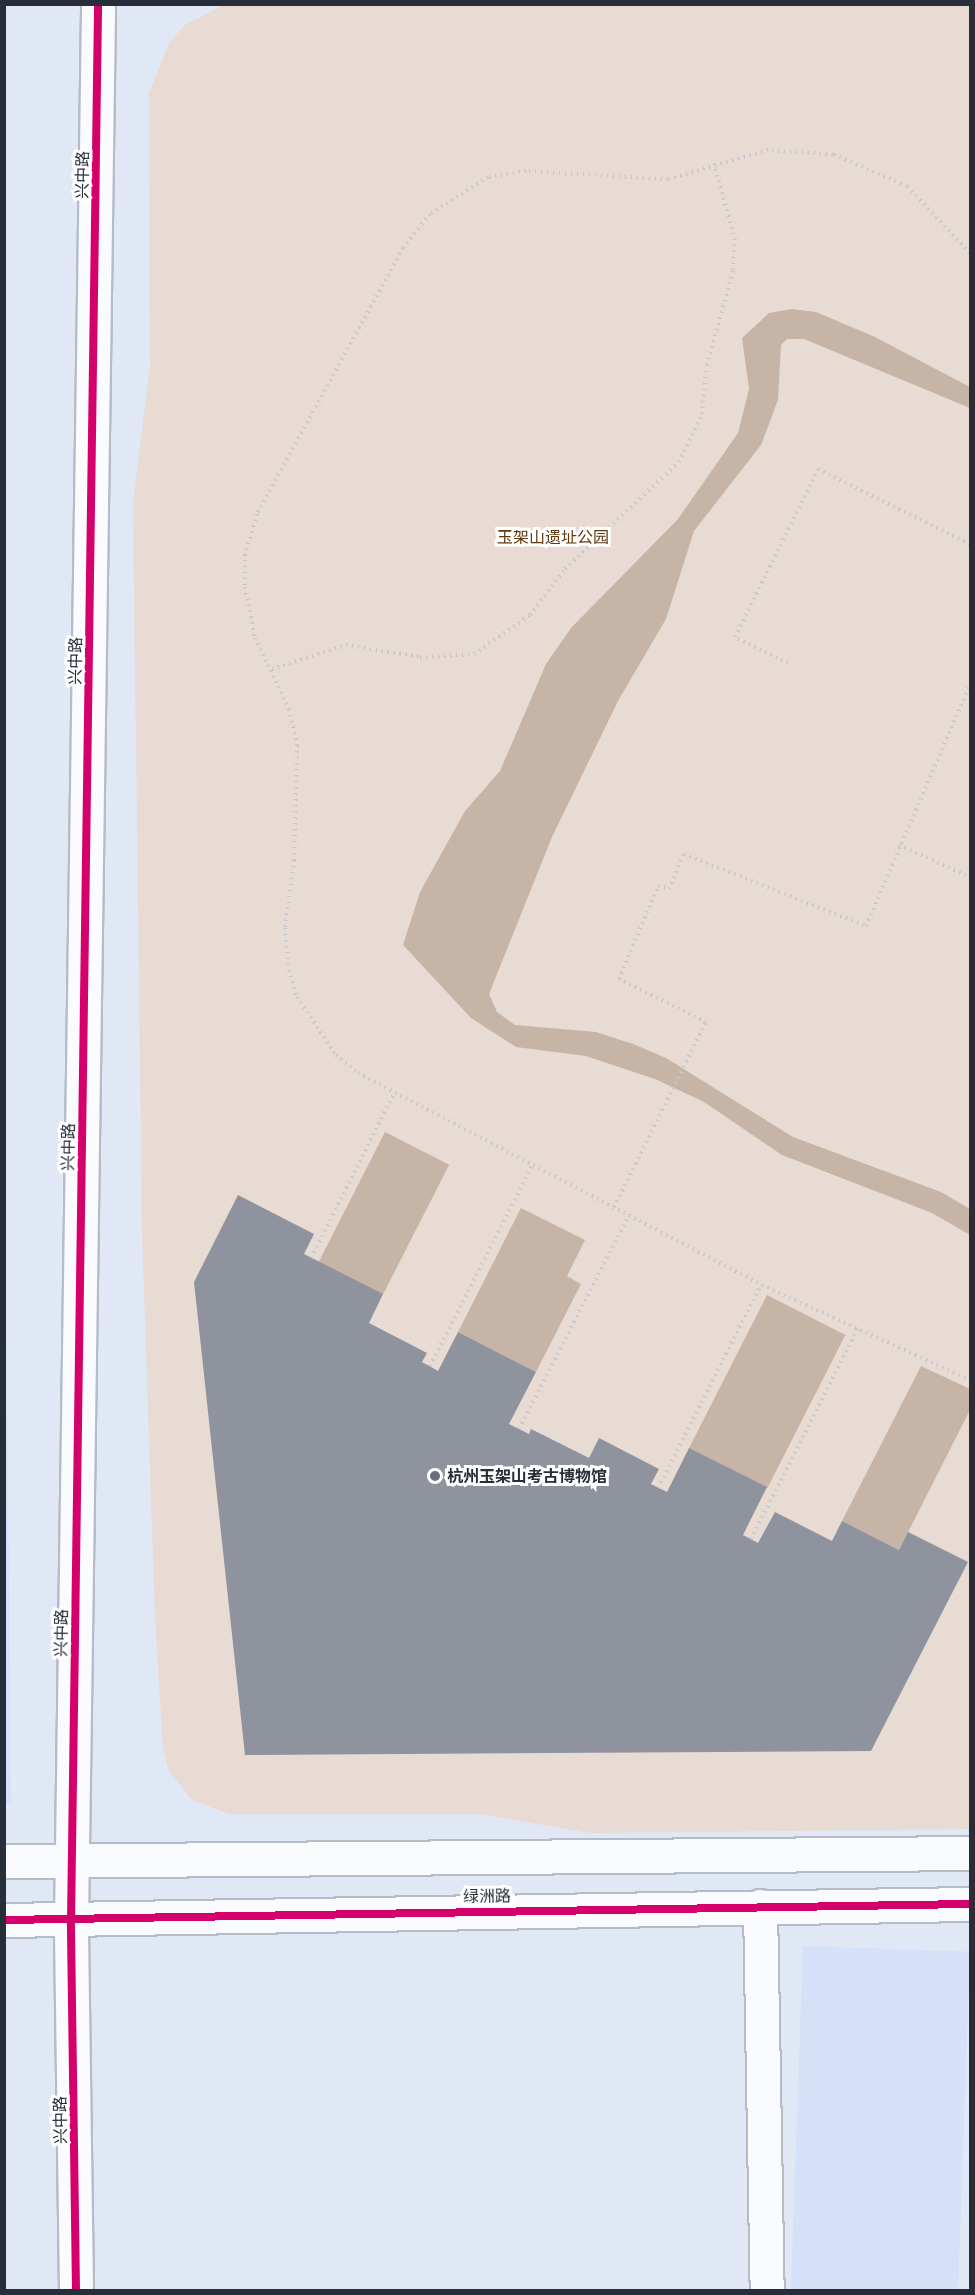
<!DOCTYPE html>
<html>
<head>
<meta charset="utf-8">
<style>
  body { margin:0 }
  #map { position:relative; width:975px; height:2295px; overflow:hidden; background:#e0e7f5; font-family:"Archivo Narrow","Noto Sans SC",sans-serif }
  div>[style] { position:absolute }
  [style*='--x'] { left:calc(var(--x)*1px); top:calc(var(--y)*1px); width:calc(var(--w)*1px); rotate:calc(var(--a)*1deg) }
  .built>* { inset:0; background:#d5e1f8; transform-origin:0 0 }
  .green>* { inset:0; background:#e8dbd3 }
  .water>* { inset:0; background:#c6b4a7; transform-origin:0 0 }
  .building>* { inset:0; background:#8e939e }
  .path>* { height:4px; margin-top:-2px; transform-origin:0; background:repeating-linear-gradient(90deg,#c6c8ce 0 1.5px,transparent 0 6px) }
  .roads { filter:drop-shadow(2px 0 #b5bcc7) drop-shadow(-2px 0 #b5bcc7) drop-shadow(0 2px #b5bcc7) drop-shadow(0 -2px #b5bcc7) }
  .minor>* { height:33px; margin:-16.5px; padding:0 16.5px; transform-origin:16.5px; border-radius:16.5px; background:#fafbfe }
  .cycleway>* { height:8px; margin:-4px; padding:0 4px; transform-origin:4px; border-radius:4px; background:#d6006c }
  .dots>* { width:16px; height:16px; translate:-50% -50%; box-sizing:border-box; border:3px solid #fff; border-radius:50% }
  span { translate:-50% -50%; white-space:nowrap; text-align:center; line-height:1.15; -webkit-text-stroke:6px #fff; paint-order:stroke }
  .street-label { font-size:16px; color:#272d39 }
  .park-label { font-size:16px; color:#623910 }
  .poi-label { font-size:16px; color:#272d39; font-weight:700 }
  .left { translate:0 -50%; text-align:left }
  .frame { position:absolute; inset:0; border:6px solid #272d39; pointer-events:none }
</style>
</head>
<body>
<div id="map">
  <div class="built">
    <i style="clip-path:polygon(5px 1198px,11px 1803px,4px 1803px)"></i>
    <i style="left:803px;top:1946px;width:167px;height:344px;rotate:2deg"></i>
  </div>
  <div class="green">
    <i style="clip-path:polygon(223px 5px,970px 5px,970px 1829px,590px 1833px,479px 1814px,229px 1814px,192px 1800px,169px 1771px,163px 1749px,155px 1617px,142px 1232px,133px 503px,150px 366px,149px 93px,169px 43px,185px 25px)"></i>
  </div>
  <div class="water">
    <i style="clip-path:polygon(792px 309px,816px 312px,875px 337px,970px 387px,970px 408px,804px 339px,787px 339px,781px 345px,778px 400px,761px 445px,694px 531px,666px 619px,618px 701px,552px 837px,489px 994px,497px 1012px,515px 1025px,596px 1032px,633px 1044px,666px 1058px,793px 1137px,941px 1192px,970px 1209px,970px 1235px,932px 1213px,782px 1155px,704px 1102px,655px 1079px,586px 1056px,516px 1047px,471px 1018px,403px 945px,420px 892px,465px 811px,500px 771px,546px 664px,571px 628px,678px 519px,738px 433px,749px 389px,742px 338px,769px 313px)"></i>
    <i style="left:385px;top:1132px;width:72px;height:146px;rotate:27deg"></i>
    <i style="clip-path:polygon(521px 1208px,585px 1240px,567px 1276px,581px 1284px,536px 1372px,458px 1332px)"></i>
    <i style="left:767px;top:1295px;width:88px;height:172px;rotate:27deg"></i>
    <i style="clip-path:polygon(921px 1366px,970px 1389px,970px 1410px,899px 1550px,842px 1521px)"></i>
  </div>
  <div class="building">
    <i style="clip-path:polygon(238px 1195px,314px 1234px,304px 1254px,383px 1294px,369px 1323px,427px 1353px,422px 1362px,438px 1371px,458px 1332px,536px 1372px,509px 1424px,529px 1434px,531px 1429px,589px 1458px,599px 1438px,659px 1469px,651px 1484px,667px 1492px,689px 1448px,767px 1487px,743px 1535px,758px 1543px,775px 1512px,832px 1541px,842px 1521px,899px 1550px,908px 1532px,968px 1562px,871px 1751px,245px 1755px,194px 1282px)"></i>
  </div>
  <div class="path">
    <i style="--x:970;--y:253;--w:92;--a:-133.2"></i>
    <i style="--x:907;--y:186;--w:81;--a:-156.6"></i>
    <i style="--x:833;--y:154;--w:65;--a:-176.5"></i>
    <i style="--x:768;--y:150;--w:104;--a:163.8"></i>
    <i style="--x:668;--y:179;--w:142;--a:-176.8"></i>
    <i style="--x:526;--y:171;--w:38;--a:171"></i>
    <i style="--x:488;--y:177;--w:69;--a:147.5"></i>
    <i style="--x:430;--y:214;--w:43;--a:128.5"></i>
    <i style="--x:403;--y:248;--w:303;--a:118.8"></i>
    <i style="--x:257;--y:514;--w:42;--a:106.7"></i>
    <i style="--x:245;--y:554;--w:33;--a:90"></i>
    <i style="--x:245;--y:587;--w:52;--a:78.9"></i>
    <i style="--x:255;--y:638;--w:79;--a:64.4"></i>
    <i style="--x:289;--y:709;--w:37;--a:77"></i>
    <i style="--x:297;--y:745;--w:115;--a:91.5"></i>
    <i style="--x:294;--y:860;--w:69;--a:97.5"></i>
    <i style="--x:285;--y:928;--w:42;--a:84.6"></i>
    <i style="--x:289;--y:970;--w:28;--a:73"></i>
    <i style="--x:297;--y:997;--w:70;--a:56.1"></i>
    <i style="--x:336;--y:1055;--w:28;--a:39"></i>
    <i style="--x:358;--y:1073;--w:456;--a:27.7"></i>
    <i style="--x:762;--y:1285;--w:229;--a:24.5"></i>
    <i style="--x:788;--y:663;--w:59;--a:-153.9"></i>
    <i style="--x:735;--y:637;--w:187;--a:-63.7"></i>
    <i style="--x:818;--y:469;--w:169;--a:26.3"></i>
    <i style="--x:272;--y:669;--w:78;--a:-18"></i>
    <i style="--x:346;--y:645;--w:75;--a:9.2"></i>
    <i style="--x:420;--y:657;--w:54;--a:-3.2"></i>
    <i style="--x:474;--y:654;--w:68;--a:-34.9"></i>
    <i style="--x:530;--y:615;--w:58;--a:-52.7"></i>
    <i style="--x:565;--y:569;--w:156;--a:-43.2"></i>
    <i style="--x:679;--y:462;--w:53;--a:-64.4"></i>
    <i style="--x:702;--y:414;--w:49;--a:-84.2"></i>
    <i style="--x:707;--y:365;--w:98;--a:-74.7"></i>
    <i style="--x:733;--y:270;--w:30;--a:-86"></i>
    <i style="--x:735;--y:240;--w:79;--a:-105.4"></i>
    <i style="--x:899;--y:845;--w:78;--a:24.3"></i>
    <i style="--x:614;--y:1207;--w:207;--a:-63.6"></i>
    <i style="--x:706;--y:1022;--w:97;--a:-153.7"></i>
    <i style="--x:619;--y:979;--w:101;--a:-67.2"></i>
    <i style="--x:658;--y:886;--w:11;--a:15"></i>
    <i style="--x:669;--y:889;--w:38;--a:-67"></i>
    <i style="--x:684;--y:854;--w:196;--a:21.6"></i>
    <i style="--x:866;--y:926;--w:263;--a:-66.7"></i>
    <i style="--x:311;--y:1258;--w:186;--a:-63.2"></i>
    <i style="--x:430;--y:1366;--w:227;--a:-63"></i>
    <i style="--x:519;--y:1429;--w:241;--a:-62.8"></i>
    <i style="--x:658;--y:1488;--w:228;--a:-63.1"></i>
    <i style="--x:751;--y:1539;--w:237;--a:-63.1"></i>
  </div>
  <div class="roads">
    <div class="minor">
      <i style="--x:4;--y:1861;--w:966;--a:-0.47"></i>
      <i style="--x:760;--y:1906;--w:384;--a:89"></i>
      <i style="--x:4;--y:1920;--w:966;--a:-0.95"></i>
      <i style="--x:76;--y:2290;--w:370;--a:-90.8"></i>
      <i style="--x:71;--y:1920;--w:1916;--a:-89.19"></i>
    </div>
  </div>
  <div class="cycleway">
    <i style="--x:4;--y:1920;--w:966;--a:-0.95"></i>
    <i style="--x:76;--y:2290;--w:370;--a:-90.8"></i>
    <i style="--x:71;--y:1920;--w:1916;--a:-89.19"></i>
  </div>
  <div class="dots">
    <i style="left:435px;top:1476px;background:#686e7b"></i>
  </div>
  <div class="street-label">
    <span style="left:82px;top:175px;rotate:-89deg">兴中路</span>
    <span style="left:75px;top:661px;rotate:-89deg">兴中路</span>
    <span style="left:68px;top:1147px;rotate:-89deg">兴中路</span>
    <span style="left:61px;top:1633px;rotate:-89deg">兴中路</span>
    <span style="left:487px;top:1896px;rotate:-1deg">绿洲路</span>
    <span style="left:60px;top:2120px;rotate:-91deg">兴中路</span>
  </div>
  <div class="park-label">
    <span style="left:553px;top:537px">玉架山遗址公园</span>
  </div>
  <div class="poi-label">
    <span class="left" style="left:447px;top:1476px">杭州玉架山考古博物馆</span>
  </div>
  <div class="frame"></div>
</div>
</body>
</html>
